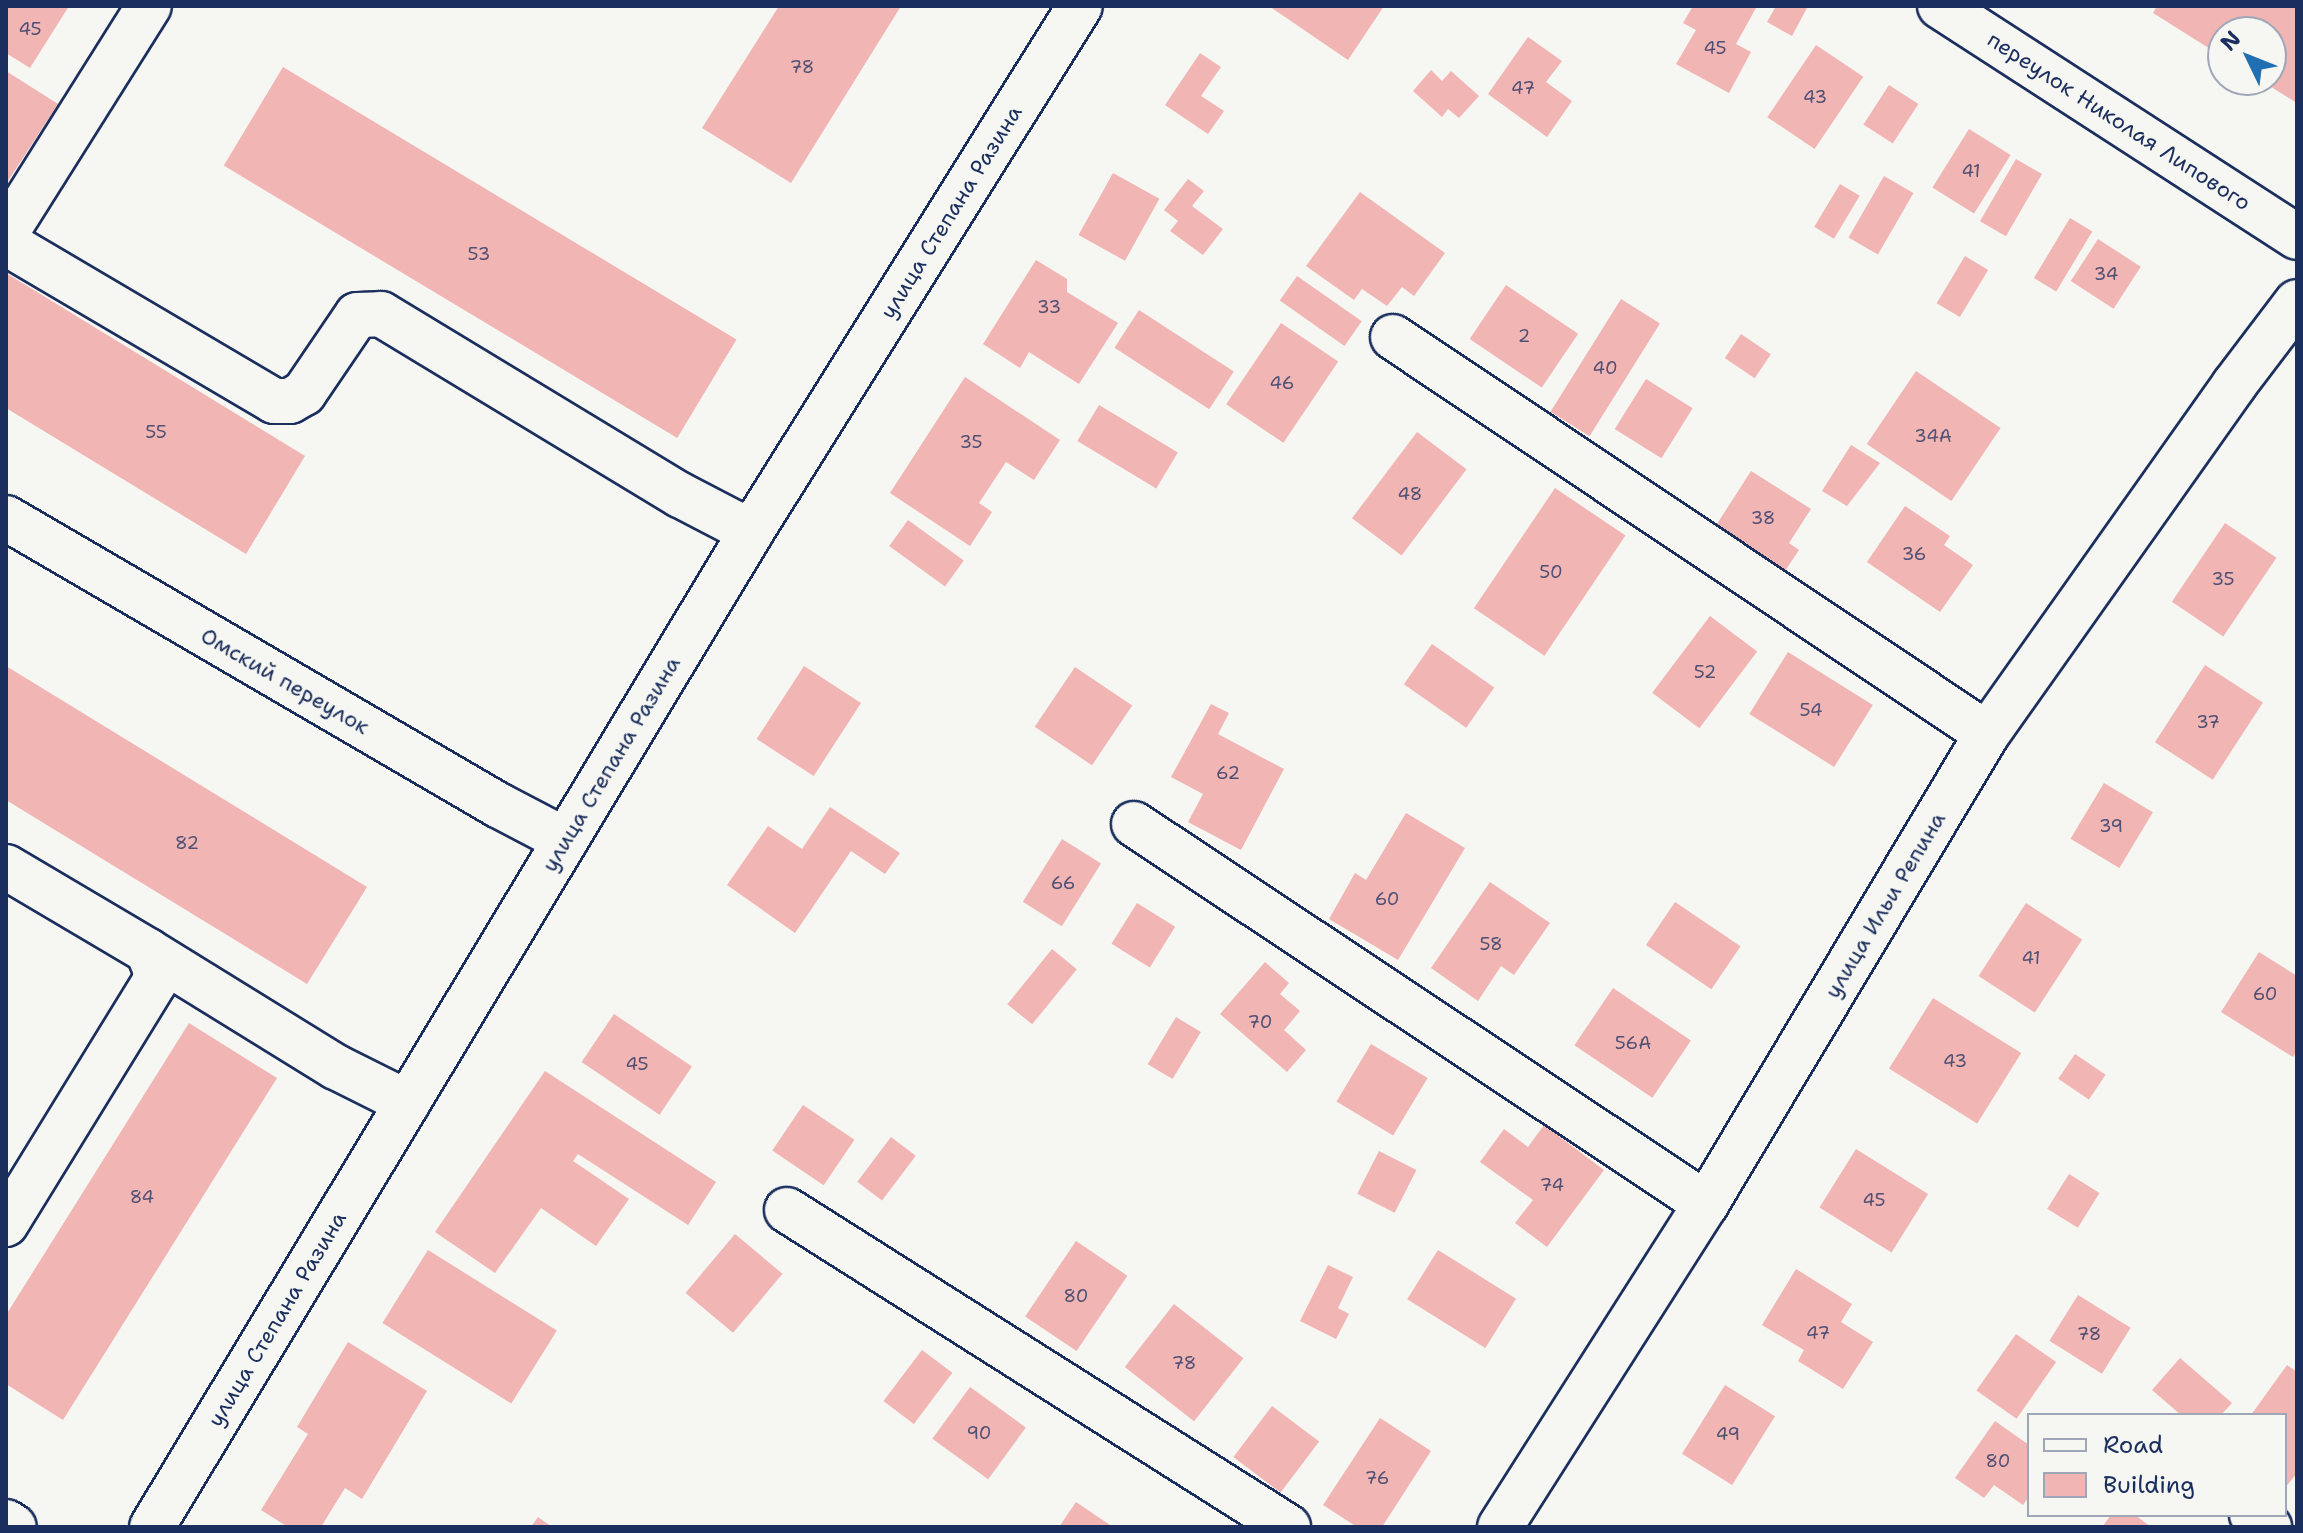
<!DOCTYPE html>
<html>
<head>
<meta charset="utf-8">
<style>
  body { margin:0 }
  #map { position:relative; width:2303px; height:1533px; overflow:hidden; background:#f6f6f2; font-family:"Shantell Sans",sans-serif }
  div>[style] { position:absolute }
  [style*='--x'] { left:calc(var(--x)*1px); top:calc(var(--y)*1px); width:calc(var(--w)*1px); rotate:calc(var(--a)*1deg) }
  .building>* { inset:0; background:#f1b5b4; transform-origin:0 0 }
  .roads { filter:drop-shadow(2px 0 #1b2f5e) drop-shadow(-2px 0 #1b2f5e) drop-shadow(0 2px #1b2f5e) drop-shadow(0 -2px #1b2f5e) }
  .minor>* { height:44px; margin:-22px; padding:0 22px; transform-origin:22px; border-radius:22px; background:#f6f6f2 }
  span { translate:-50% -50%; white-space:nowrap; text-align:center; line-height:1.15; -webkit-text-stroke:6px #f6f6f2; paint-order:stroke }
  .number-label { font-size:18px; color:#505074 }
  .number-label span { -webkit-text-stroke-width:0 }
  .street-label { font-size:22px; color:#1b2f5e }
  .frame { position:absolute; inset:0; border:8px solid #1b2f5e; pointer-events:none }
  .legend { position:absolute; left:2027px; top:1413px; width:260px; height:104px; box-sizing:border-box; background:#f6f6f2; border:2px solid #9ea6b7; margin:0; padding:10px 14px; list-style:none; font-size:24px; color:#1b2f5e }
  .legend li { display:flex; align-items:center; gap:16px; height:40px }
  .legend b { width:40px; border:2px solid #9ea6b7 }
  .north { position:absolute; left:2207px; top:16px; width:80px; height:80px; box-sizing:border-box; background:#f6f6f2; border:2px solid #9ea6b7; border-radius:50%; rotate:313deg; font-size:22px; font-weight:700; line-height:32px; text-align:center; color:#1b2f5e }
  .north::after { content:''; display:block; margin:auto; width:28px; height:36px; background:#1f6fb2; clip-path:polygon(50% 0,100% 100%,50% 72%,0 100%) }
</style>
</head>
<body>
<div id="map">
  <div class="building">
    <i style="clip-path:polygon(6px 6px,69px 6px,30px 68px,6px 53px)"></i>
    <i style="clip-path:polygon(779px 6px,901px 6px,791px 183px,702px 128px)"></i>
    <i style="clip-path:polygon(1269px 6px,1384px 6px,1348px 60px)"></i>
    <i style="clip-path:polygon(1693px 6px,1757px 6px,1736px 44px,1751px 52px,1729px 93px,1676px 64px,1696px 30px,1683px 23px)"></i>
    <i style="clip-path:polygon(1776px 6px,1808px 6px,1792px 36px,1767px 22px)"></i>
    <i style="clip-path:polygon(2157px 6px,2297px 6px,2297px 103px,2260px 80px,2271px 80px,2271px 32px,2223px 32px,2223px 57px,2153px 13px)"></i>
    <i style="clip-path:polygon(1528px 37px,1562px 61px,1546px 82px,1572px 101px,1547px 137px,1488px 94px)"></i>
    <i style="left:1816px;top:45px;width:57px;height:87px;rotate:34deg"></i>
    <i style="clip-path:polygon(1200px 53px,1221px 67px,1201px 96px,1224px 111px,1208px 134px,1165px 105px)"></i>
    <i style="left:283px;top:67px;width:529px;height:115px;rotate:31deg"></i>
    <i style="clip-path:polygon(1431px 70px,1442px 81px,1451px 71px,1479px 96px,1459px 118px,1448px 109px,1442px 117px,1413px 91px)"></i>
    <i style="clip-path:polygon(6px 71px,58px 104px,6px 184px)"></i>
    <i style="left:1889px;top:85px;width:35px;height:47px;rotate:33deg"></i>
    <i style="left:1969px;top:129px;width:49px;height:69px;rotate:32deg"></i>
    <i style="left:2016px;top:159px;width:30px;height:72px;rotate:30deg"></i>
    <i style="left:1113px;top:173px;width:53px;height:71px;rotate:29deg"></i>
    <i style="left:1884px;top:176px;width:34px;height:71px;rotate:30deg"></i>
    <i style="clip-path:polygon(1188px 179px,1204px 191px,1192px 206px,1223px 229px,1203px 255px,1170px 231px,1178px 221px,1164px 210px)"></i>
    <i style="left:1840px;top:184px;width:23px;height:50px;rotate:31deg"></i>
    <i style="clip-path:polygon(1360px 192px,1445px 253px,1414px 296px,1402px 287px,1387px 306px,1362px 289px,1354px 300px,1306px 266px)"></i>
    <i style="left:2070px;top:218px;width:26px;height:70px;rotate:31deg"></i>
    <i style="left:2098px;top:239px;width:51px;height:50px;rotate:33deg"></i>
    <i style="left:1965px;top:256px;width:27px;height:55px;rotate:31deg"></i>
    <i style="clip-path:polygon(1036px 260px,1067px 279px,1067px 292px,1118px 323px,1079px 384px,1029px 352px,1020px 368px,983px 344px)"></i>
    <i style="clip-path:polygon(6px 273px,305px 456px,246px 554px,6px 408px)"></i>
    <i style="left:1297px;top:276px;width:79px;height:30px;rotate:35deg"></i>
    <i style="left:1506px;top:285px;width:87px;height:65px;rotate:34deg"></i>
    <i style="left:1621px;top:299px;width:46px;height:133px;rotate:32deg"></i>
    <i style="left:1139px;top:310px;width:113px;height:45px;rotate:33deg"></i>
    <i style="left:1281px;top:323px;width:69px;height:98px;rotate:34deg"></i>
    <i style="left:1741px;top:334px;width:36px;height:29px;rotate:34deg"></i>
    <i style="left:1916px;top:371px;width:102px;height:88px;rotate:34deg"></i>
    <i style="clip-path:polygon(965px 377px,1060px 440px,1034px 480px,1006px 462px,979px 503px,992px 512px,970px 546px,890px 493px)"></i>
    <i style="left:1646px;top:379px;width:55px;height:59px;rotate:32deg"></i>
    <i style="left:1099px;top:405px;width:92px;height:42px;rotate:31deg"></i>
    <i style="left:1417px;top:432px;width:62px;height:108px;rotate:37deg"></i>
    <i style="clip-path:polygon(1851px 445px,1880px 463px,1847px 506px,1822px 491px)"></i>
    <i style="clip-path:polygon(1751px 471px,1811px 509px,1789px 543px,1799px 550px,1785px 571px,1715px 527px)"></i>
    <i style="left:1555px;top:488px;width:85px;height:145px;rotate:34deg"></i>
    <i style="clip-path:polygon(1905px 506px,1950px 536px,1944px 545px,1973px 565px,1940px 612px,1867px 562px)"></i>
    <i style="left:908px;top:520px;width:69px;height:32px;rotate:36deg"></i>
    <i style="left:2225px;top:523px;width:62px;height:95px;rotate:34deg"></i>
    <i style="left:1710px;top:616px;width:59px;height:96px;rotate:37deg"></i>
    <i style="left:1432px;top:644px;width:76px;height:49px;rotate:35deg"></i>
    <i style="left:1788px;top:652px;width:100px;height:73px;rotate:32deg"></i>
    <i style="left:2205px;top:665px;width:69px;height:92px;rotate:33deg"></i>
    <i style="clip-path:polygon(6px 666px,367px 887px,307px 984px,6px 800px)"></i>
    <i style="left:804px;top:666px;width:68px;height:87px;rotate:33deg"></i>
    <i style="left:1075px;top:667px;width:69px;height:72px;rotate:34deg"></i>
    <i style="clip-path:polygon(1211px 704px,1229px 713px,1218px 734px,1284px 769px,1241px 850px,1188px 822px,1203px 794px,1171px 777px)"></i>
    <i style="left:2104px;top:783px;width:57px;height:65px;rotate:31deg"></i>
    <i style="clip-path:polygon(830px 807px,900px 853px,885px 874px,851px 851px,795px 933px,727px 885px,768px 826px,802px 849px)"></i>
    <i style="clip-path:polygon(1406px 813px,1465px 848px,1398px 960px,1329px 919px,1355px 873px,1366px 880px)"></i>
    <i style="left:1062px;top:839px;width:46px;height:74px;rotate:32deg"></i>
    <i style="clip-path:polygon(1490px 882px,1550px 923px,1514px 975px,1501px 966px,1478px 1001px,1431px 968px)"></i>
    <i style="left:1675px;top:902px;width:79px;height:52px;rotate:34deg"></i>
    <i style="left:1137px;top:903px;width:45px;height:48px;rotate:32deg"></i>
    <i style="left:2026px;top:903px;width:67px;height:87px;rotate:33deg"></i>
    <i style="left:1052px;top:949px;width:32px;height:71px;rotate:39deg"></i>
    <i style="clip-path:polygon(2259px 952px,2297px 976px,2297px 1051px,2293px 1057px,2221px 1012px)"></i>
    <i style="clip-path:polygon(1265px 962px,1289px 983px,1280px 994px,1300px 1011px,1284px 1030px,1306px 1050px,1287px 1072px,1220px 1014px)"></i>
    <i style="left:1613px;top:988px;width:94px;height:69px;rotate:34deg"></i>
    <i style="left:1933px;top:998px;width:104px;height:83px;rotate:32deg"></i>
    <i style="left:614px;top:1014px;width:94px;height:58px;rotate:34deg"></i>
    <i style="left:1176px;top:1017px;width:29px;height:55px;rotate:31deg"></i>
    <i style="clip-path:polygon(189px 1023px,277px 1078px,63px 1420px,6px 1384px,6px 1315px)"></i>
    <i style="left:1371px;top:1044px;width:66px;height:67px;rotate:31deg"></i>
    <i style="left:2075px;top:1054px;width:37px;height:30px;rotate:34deg"></i>
    <i style="clip-path:polygon(545px 1071px,716px 1182px,688px 1225px,578px 1154px,573px 1161px,629px 1199px,596px 1246px,541px 1208px,495px 1273px,435px 1232px)"></i>
    <i style="left:803px;top:1105px;width:62px;height:55px;rotate:34deg"></i>
    <i style="clip-path:polygon(1544px 1125px,1604px 1170px,1547px 1247px,1515px 1223px,1533px 1200px,1480px 1162px,1504px 1129px,1528px 1147px)"></i>
    <i style="left:891px;top:1137px;width:31px;height:56px;rotate:37deg"></i>
    <i style="left:1856px;top:1149px;width:85px;height:69px;rotate:32deg"></i>
    <i style="left:1379px;top:1151px;width:42px;height:48px;rotate:27deg"></i>
    <i style="left:2069px;top:1174px;width:36px;height:41px;rotate:32deg"></i>
    <i style="left:735px;top:1234px;width:62px;height:77px;rotate:40deg"></i>
    <i style="left:1076px;top:1241px;width:62px;height:91px;rotate:34deg"></i>
    <i style="left:428px;top:1250px;width:152px;height:86px;rotate:32deg"></i>
    <i style="left:1438px;top:1250px;width:92px;height:58px;rotate:32deg"></i>
    <i style="clip-path:polygon(1328px 1265px,1353px 1277px,1338px 1308px,1349px 1314px,1336px 1339px,1300px 1321px)"></i>
    <i style="clip-path:polygon(1796px 1269px,1852px 1304px,1841px 1322px,1873px 1342px,1843px 1389px,1798px 1361px,1804px 1350px,1762px 1325px)"></i>
    <i style="left:2078px;top:1295px;width:62px;height:54px;rotate:32deg"></i>
    <i style="left:1174px;top:1304px;width:88px;height:80px;rotate:38deg"></i>
    <i style="left:2016px;top:1334px;width:49px;height:69px;rotate:35deg"></i>
    <i style="clip-path:polygon(348px 1342px,427px 1391px,362px 1499px,345px 1488px,321px 1527px,288px 1527px,261px 1510px,308px 1434px,297px 1427px)"></i>
    <i style="left:922px;top:1350px;width:38px;height:64px;rotate:37deg"></i>
    <i style="clip-path:polygon(2180px 1358px,2232px 1403px,2221px 1415px,2181px 1415px,2152px 1390px)"></i>
    <i style="clip-path:polygon(2287px 1365px,2297px 1372px,2297px 1473px,2285px 1488px,2285px 1415px,2251px 1415px)"></i>
    <i style="left:1725px;top:1385px;width:59px;height:81px;rotate:32deg"></i>
    <i style="left:970px;top:1387px;width:69px;height:64px;rotate:36deg"></i>
    <i style="left:1272px;top:1406px;width:59px;height:64px;rotate:37deg"></i>
    <i style="clip-path:polygon(1380px 1418px,1431px 1451px,1382px 1527px,1357px 1527px,1323px 1505px)"></i>
    <i style="clip-path:polygon(1995px 1421px,2029px 1445px,2029px 1497px,2023px 1505px,1994px 1485px,1984px 1498px,1955px 1478px)"></i>
    <i style="clip-path:polygon(1076px 1502px,1113px 1527px,1059px 1527px)"></i>
    <i style="clip-path:polygon(2111px 1515px,2135px 1515px,2151px 1527px,2102px 1527px)"></i>
    <i style="clip-path:polygon(538px 1517px,552px 1527px,531px 1527px)"></i>
  </div>
  <div class="roads">
    <div class="minor">
      <i style="--x:1940;--y:6;--w:425;--a:32.9"></i>
      <i style="--x:6;--y:233;--w:268;--a:-57.8"></i>
      <i style="--x:6;--y:243;--w:311;--a:30.5"></i>
      <i style="--x:274;--y:401;--w:16;--a:0"></i>
      <i style="--x:290;--y:401;--w:16;--a:-30"></i>
      <i style="--x:304;--y:393;--w:94;--a:-55.8"></i>
      <i style="--x:357;--y:315;--w:24;--a:-2"></i>
      <i style="--x:381;--y:314;--w:350;--a:31.2"></i>
      <i style="--x:680;--y:495;--w:80;--a:27.5"></i>
      <i style="--x:1393;--y:337;--w:714;--a:33.76"></i>
      <i style="--x:6;--y:518;--w:570;--a:30.26"></i>
      <i style="--x:498;--y:805;--w:76;--a:27.6"></i>
      <i style="--x:1134;--y:824;--w:687;--a:33.6"></i>
      <i style="--x:6;--y:867;--w:165;--a:30.6"></i>
      <i style="--x:148;--y:951;--w:22;--a:68"></i>
      <i style="--x:156;--y:971;--w:12;--a:99"></i>
      <i style="--x:154;--y:983;--w:283;--a:121.6"></i>
      <i style="--x:148;--y:951;--w:221;--a:31.7"></i>
      <i style="--x:336;--y:1067;--w:80;--a:26.6"></i>
      <i style="--x:787;--y:1210;--w:593;--a:32.32"></i>
      <i style="--x:2252;--y:1515;--w:21;--a:35"></i>
      <i style="--x:6;--y:1522;--w:9;--a:32"></i>
      <i style="--x:152;--y:1527;--w:1161;--a:-58.95"></i>
      <i style="--x:751;--y:532;--w:620;--a:-57.98"></i>
      <i style="--x:1500;--y:1527;--w:383;--a:-57.5"></i>
      <i style="--x:1706;--y:1204;--w:548;--a:-59.13"></i>
      <i style="--x:1987;--y:734;--w:428;--a:-54.7"></i>
      <i style="--x:2234;--y:385;--w:104;--a:-52.8"></i>
    </div>
  </div>
  <div class="number-label">
    <span style="left:30px;top:29px">45</span>
    <span style="left:1715px;top:48px">45</span>
    <span style="left:802px;top:67px">78</span>
    <span style="left:1523px;top:88px">47</span>
    <span style="left:1815px;top:97px">43</span>
    <span style="left:1971px;top:171px">41</span>
    <span style="left:479px;top:254px">53</span>
    <span style="left:2106px;top:274px">34</span>
    <span style="left:1049px;top:307px">33</span>
    <span style="left:1524px;top:336px">2</span>
    <span style="left:1605px;top:368px">40</span>
    <span style="left:1282px;top:383px">46</span>
    <span style="left:156px;top:432px">55</span>
    <span style="left:1933px;top:436px">34А</span>
    <span style="left:971px;top:442px">35</span>
    <span style="left:1410px;top:494px">48</span>
    <span style="left:1763px;top:518px">38</span>
    <span style="left:1914px;top:554px">36</span>
    <span style="left:1551px;top:572px">50</span>
    <span style="left:2223px;top:579px">35</span>
    <span style="left:1705px;top:672px">52</span>
    <span style="left:1811px;top:710px">54</span>
    <span style="left:2208px;top:722px">37</span>
    <span style="left:1228px;top:773px">62</span>
    <span style="left:2111px;top:826px">39</span>
    <span style="left:187px;top:843px">82</span>
    <span style="left:1063px;top:883px">66</span>
    <span style="left:1387px;top:899px">60</span>
    <span style="left:1491px;top:944px">58</span>
    <span style="left:2031px;top:958px">41</span>
    <span style="left:2265px;top:994px">60</span>
    <span style="left:1260px;top:1022px">70</span>
    <span style="left:1633px;top:1043px">56А</span>
    <span style="left:1955px;top:1061px">43</span>
    <span style="left:637px;top:1064px">45</span>
    <span style="left:1552px;top:1185px">74</span>
    <span style="left:142px;top:1197px">84</span>
    <span style="left:1874px;top:1200px">45</span>
    <span style="left:1076px;top:1296px">80</span>
    <span style="left:1818px;top:1333px">47</span>
    <span style="left:2089px;top:1334px">78</span>
    <span style="left:1184px;top:1363px">78</span>
    <span style="left:979px;top:1433px">90</span>
    <span style="left:1728px;top:1434px">49</span>
    <span style="left:1998px;top:1461px">80</span>
    <span style="left:1377px;top:1478px">76</span>
  </div>
  <div class="street-label">
    <span style="left:2119px;top:121px;rotate:33deg">переулок Николая Липового</span>
    <span style="left:951px;top:212px;rotate:-58deg">улица Степана Разина</span>
    <span style="left:285px;top:681px;rotate:30deg">Омский переулок</span>
    <span style="left:611px;top:764px;rotate:-59deg">улица Степана Разина</span>
    <span style="left:1885px;top:905px;rotate:-59deg">улица Ильи Репина</span>
    <span style="left:277px;top:1319px;rotate:-59deg">улица Степана Разина</span>
  </div>
  <div class="frame"></div>
  <ul class="legend">
  <li><b style="height:10px;background:#f6f6f2"></b>Road</li>
  <li><b style="height:22px;background:#f1b5b4"></b>Building</li>
  </ul>
  <div class="north">N</div>
</div>
</body>
</html>
